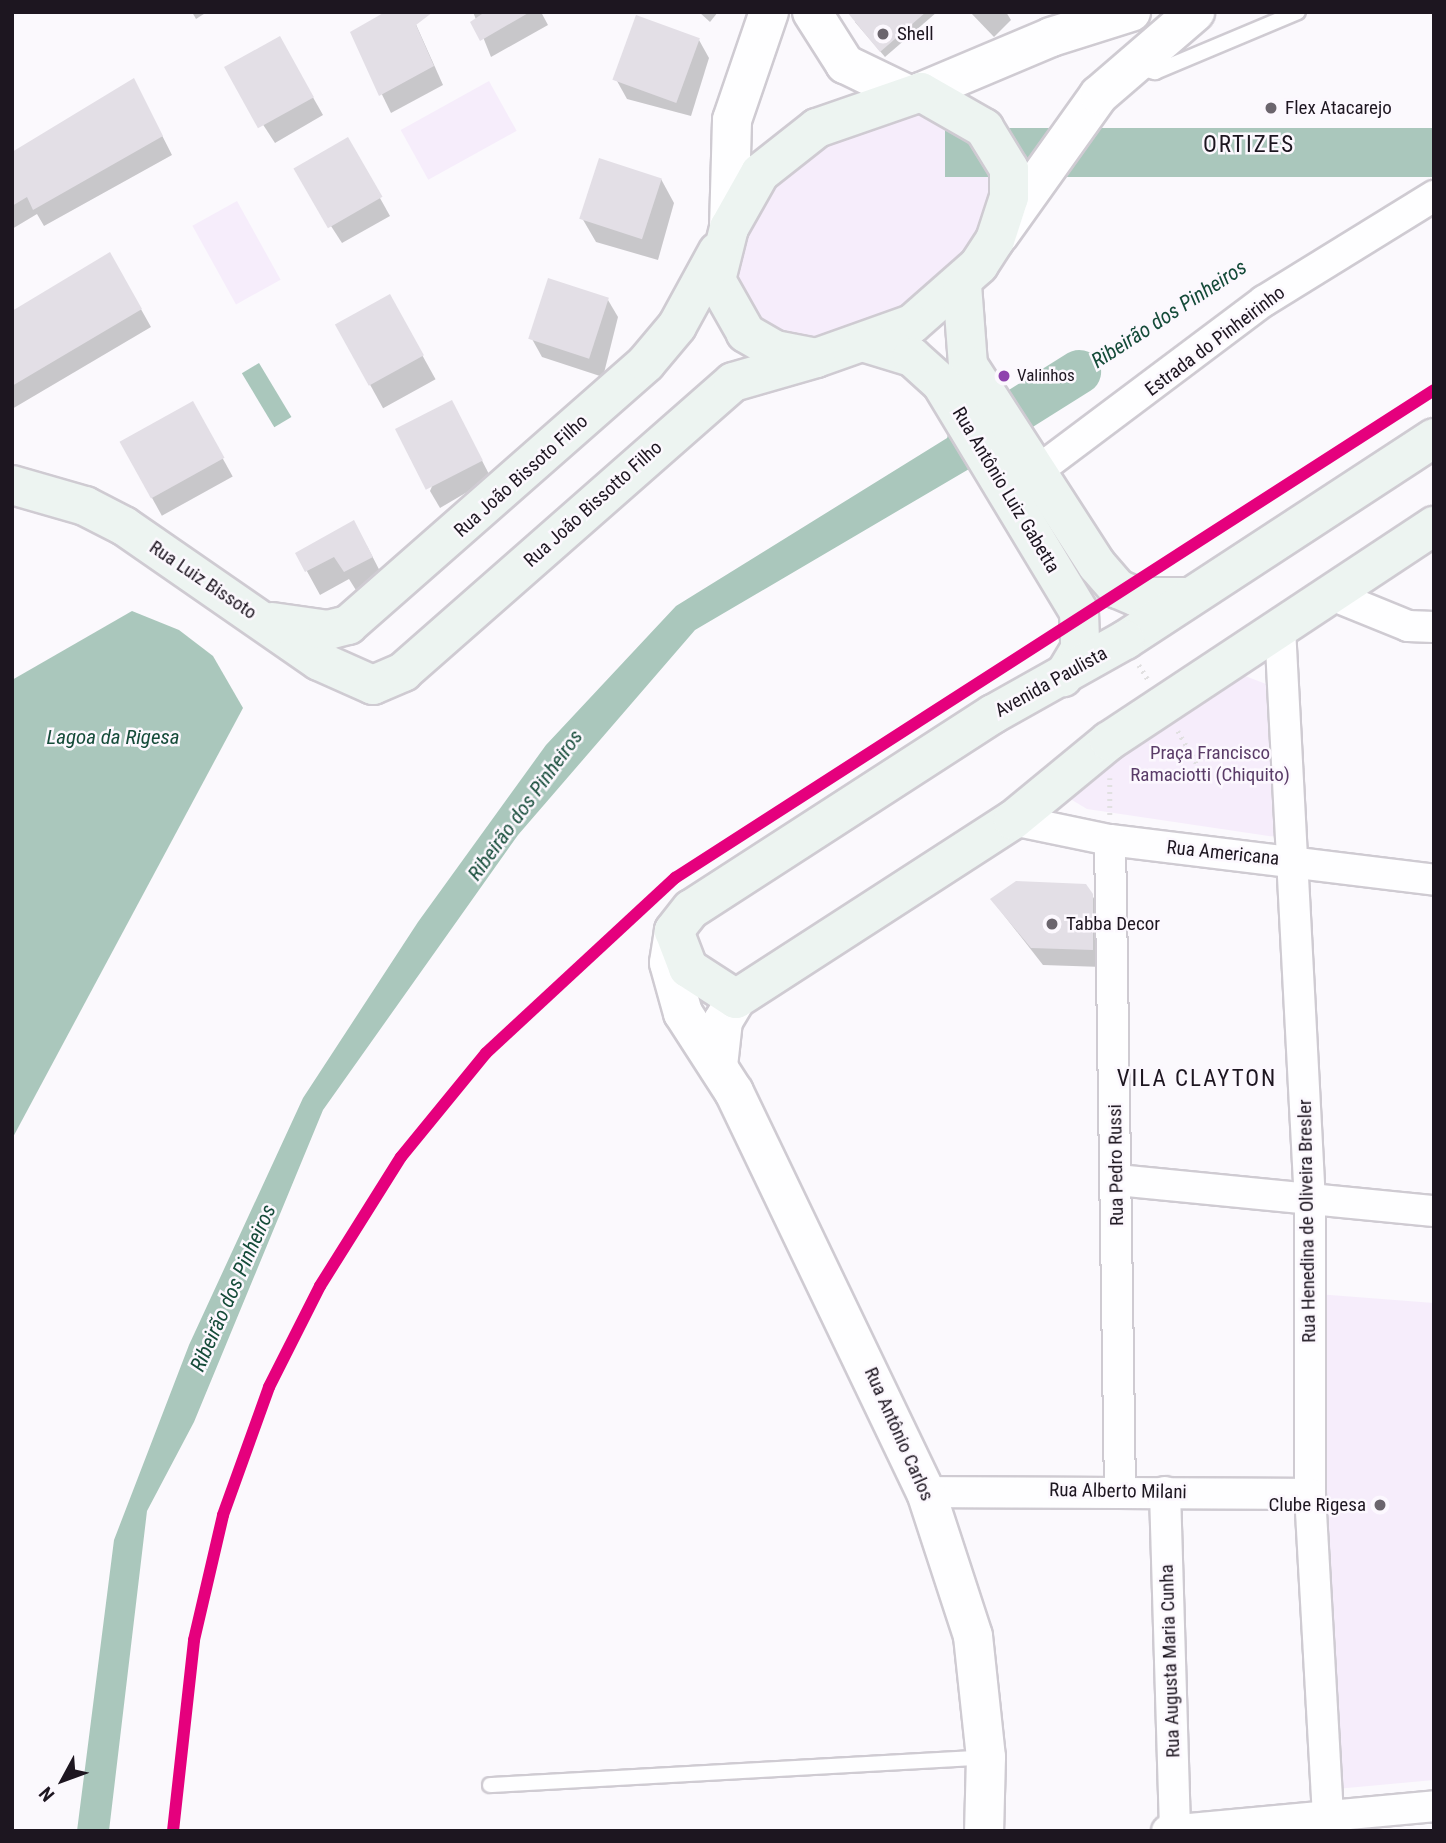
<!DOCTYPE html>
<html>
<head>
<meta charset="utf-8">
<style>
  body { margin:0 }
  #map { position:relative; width:1446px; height:1843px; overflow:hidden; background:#fbf9fd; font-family:"Roboto Condensed",sans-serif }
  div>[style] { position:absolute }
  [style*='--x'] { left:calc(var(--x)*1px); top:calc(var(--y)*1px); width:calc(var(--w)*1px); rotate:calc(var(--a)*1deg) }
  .green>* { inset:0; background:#f6edfb; transform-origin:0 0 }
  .water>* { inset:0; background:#aac7bc; transform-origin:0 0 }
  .shadow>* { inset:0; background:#0003; transform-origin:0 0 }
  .river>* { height:44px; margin:-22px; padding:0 22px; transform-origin:22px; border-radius:22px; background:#aac7bc }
  .building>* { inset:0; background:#e3dfe6; transform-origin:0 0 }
  .path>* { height:4.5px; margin-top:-2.25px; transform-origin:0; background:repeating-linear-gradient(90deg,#e1e0e1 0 2px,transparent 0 7px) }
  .roads { filter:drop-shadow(2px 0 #cfcbd2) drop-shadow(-2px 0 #cfcbd2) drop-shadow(0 2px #cfcbd2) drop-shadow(0 -2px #cfcbd2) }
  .service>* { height:14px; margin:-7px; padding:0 7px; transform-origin:7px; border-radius:7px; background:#fefeff }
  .minor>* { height:30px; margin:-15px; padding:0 15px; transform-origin:15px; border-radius:15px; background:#fefeff }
  .secondary>* { height:38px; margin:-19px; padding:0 19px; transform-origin:19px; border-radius:19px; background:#fefeff }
  .primary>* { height:38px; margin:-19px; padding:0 19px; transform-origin:19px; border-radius:19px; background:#edf4f1 }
  .rail-1>* { height:12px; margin:-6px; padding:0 6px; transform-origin:6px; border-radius:6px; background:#e5007d }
  .dots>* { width:19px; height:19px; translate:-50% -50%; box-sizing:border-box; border:4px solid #fcf8fe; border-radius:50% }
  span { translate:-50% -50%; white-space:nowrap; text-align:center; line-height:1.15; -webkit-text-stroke:5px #fcf8fe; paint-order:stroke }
  .bus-label { font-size:17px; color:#1d1620 }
  .left { translate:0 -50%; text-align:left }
  .poi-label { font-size:19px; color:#1d1620 }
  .right { translate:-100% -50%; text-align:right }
  .street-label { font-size:19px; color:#1d1620 }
  .park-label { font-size:19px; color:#5a3c68 }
  .water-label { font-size:21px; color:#154b39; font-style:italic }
  .quarter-label { font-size:23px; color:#1d1620; letter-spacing:2px }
  .frame { position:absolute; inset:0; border:14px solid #1d1620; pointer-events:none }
  .north { position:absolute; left:28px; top:1745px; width:70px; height:70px; -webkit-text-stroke:5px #fcf8fe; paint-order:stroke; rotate:229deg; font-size:19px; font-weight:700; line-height:28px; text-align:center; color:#1d1620 }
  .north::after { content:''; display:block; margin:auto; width:24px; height:32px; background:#1d1620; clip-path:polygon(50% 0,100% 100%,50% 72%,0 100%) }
</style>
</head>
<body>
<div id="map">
  <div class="green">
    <i style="left:489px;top:81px;width:57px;height:101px;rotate:61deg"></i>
    <i style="clip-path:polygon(923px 110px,971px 134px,995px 181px,992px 208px,964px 254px,903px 308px,815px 339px,782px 333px,758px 319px,736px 279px,742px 246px,774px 185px,826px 144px)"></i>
    <i style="left:237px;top:201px;width:90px;height:51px;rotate:61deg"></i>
    <i style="clip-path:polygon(1240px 674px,1266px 684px,1276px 837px,1087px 809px,1072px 800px,1068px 784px)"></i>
    <i style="clip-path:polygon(1317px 1294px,1434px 1303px,1434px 1780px,1336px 1789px)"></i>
  </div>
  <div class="water">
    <i style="left:1434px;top:128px;width:49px;height:489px;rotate:90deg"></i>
    <i style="left:259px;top:363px;width:63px;height:20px;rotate:59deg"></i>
    <i style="clip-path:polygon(960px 430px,981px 462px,695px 630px,518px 835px,323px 1110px,194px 1422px,147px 1511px,109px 1831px,77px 1831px,114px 1540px,189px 1345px,303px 1098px,418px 922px,546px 745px,676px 606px)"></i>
    <i style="clip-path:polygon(132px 611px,179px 630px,213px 656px,243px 708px,12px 1139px,12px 680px)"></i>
  </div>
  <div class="shadow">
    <i style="clip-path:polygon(192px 12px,207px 12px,196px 19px)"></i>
    <i style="clip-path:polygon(473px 12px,541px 12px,548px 25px,491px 57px)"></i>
    <i style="clip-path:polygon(699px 12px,718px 12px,710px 22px)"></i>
    <i style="clip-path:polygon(856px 12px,937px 12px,885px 57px,855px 22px)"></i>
    <i style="clip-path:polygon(970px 12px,1006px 12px,1011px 20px,994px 37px)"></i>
    <i style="clip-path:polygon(414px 20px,443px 85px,391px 113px,352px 33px)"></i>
    <i style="clip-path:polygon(280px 39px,323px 115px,275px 143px,238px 86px)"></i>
    <i style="clip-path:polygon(699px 40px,709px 58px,691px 116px,627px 99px,617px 81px)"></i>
    <i style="clip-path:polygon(143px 98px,172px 155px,44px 226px,37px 214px,12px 229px,12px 153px)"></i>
    <i style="clip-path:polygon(347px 139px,390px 216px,342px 243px,305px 186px)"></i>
    <i style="clip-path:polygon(661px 179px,674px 203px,658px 260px,596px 242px,582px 218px)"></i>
    <i style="clip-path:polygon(110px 254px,151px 327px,12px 409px,12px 312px)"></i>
    <i style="left:390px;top:297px;width:94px;height:60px;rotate:61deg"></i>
    <i style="clip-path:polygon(608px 300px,618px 317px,603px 377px,542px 357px,532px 339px)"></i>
    <i style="left:192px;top:403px;width:84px;height:81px;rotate:61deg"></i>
    <i style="clip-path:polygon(461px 420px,491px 478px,440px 508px,430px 491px)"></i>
    <i style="clip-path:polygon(367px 546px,385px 581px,359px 595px,349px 579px,320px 595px,297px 553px)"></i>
    <i style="clip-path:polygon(1092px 895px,1102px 913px,1102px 967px,1043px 965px,992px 900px)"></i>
  </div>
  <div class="river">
    <i style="--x:969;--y:441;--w:130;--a:-32.1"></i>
  </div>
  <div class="building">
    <i style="clip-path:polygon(385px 12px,433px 12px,416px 25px,434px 66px,379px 96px,350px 32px)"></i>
    <i style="clip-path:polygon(485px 12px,530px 12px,480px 41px,470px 22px)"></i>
    <i style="clip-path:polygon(847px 12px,926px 12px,880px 52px)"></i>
    <i style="left:636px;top:15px;width:68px;height:69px;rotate:20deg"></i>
    <i style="left:280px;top:36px;width:70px;height:64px;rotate:61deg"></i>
    <i style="clip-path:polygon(134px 78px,163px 136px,33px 210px,27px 197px,12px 206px,12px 152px)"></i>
    <i style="left:348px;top:137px;width:69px;height:63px;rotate:60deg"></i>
    <i style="left:599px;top:158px;width:66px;height:64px;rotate:18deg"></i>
    <i style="clip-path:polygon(110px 252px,142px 309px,12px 386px,12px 311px)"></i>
    <i style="left:548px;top:278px;width:64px;height:64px;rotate:18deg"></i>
    <i style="left:390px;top:294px;width:70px;height:63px;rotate:61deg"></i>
    <i style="left:452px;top:400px;width:68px;height:64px;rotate:63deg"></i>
    <i style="left:193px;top:401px;width:65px;height:84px;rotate:61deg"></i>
    <i style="clip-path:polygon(354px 520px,373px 557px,344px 572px,334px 557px,305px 572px,295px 553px)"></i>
    <i style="clip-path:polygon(1016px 881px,1086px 884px,1093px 894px,1093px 950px,1031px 948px,990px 899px)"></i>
  </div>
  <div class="path">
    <i style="--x:1139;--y:665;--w:19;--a:58"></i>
    <i style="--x:1178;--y:731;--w:62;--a:60.1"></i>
    <i style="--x:1110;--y:778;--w:37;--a:90"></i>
  </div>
  <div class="roads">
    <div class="service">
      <i style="--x:1137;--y:67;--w:19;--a:16"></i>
      <i style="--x:1155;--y:72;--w:155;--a:-22.8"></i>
      <i style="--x:490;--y:1785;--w:496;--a:-3.2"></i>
    </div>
    <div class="minor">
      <i style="--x:1036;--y:472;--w:285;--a:-36.9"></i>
      <i style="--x:1264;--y:301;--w:200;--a:-31.7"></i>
      <i style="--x:1332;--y:595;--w:82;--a:22.2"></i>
      <i style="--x:1408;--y:626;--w:26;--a:2"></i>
      <i style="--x:1280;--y:628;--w:575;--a:87.01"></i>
      <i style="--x:1310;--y:1202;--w:292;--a:90"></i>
      <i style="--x:1310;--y:1494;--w:322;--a:86.8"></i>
      <i style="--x:1013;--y:820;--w:99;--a:11.7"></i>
      <i style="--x:1110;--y:840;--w:326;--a:7"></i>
      <i style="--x:1110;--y:840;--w:649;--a:89.12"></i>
      <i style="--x:1117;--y:1180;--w:319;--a:5.6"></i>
      <i style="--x:926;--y:1492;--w:384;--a:0.3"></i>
      <i style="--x:1165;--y:1492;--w:338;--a:88.3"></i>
      <i style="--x:1167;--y:1831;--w:268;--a:-5.3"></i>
    </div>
    <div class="secondary">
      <i style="--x:812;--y:12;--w:62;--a:57.6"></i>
      <i style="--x:845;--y:64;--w:69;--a:25.8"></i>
      <i style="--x:921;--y:92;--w:141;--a:-22.9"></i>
      <i style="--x:1051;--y:37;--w:84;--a:-17.4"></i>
      <i style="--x:729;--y:228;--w:108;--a:-88.4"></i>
      <i style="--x:732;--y:120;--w:114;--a:-71.1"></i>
      <i style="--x:999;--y:235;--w:172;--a:-54.5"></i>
      <i style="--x:1099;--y:95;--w:127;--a:-40.8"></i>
      <i style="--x:674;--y:931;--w:32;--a:99"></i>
      <i style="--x:669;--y:963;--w:52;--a:74.4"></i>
      <i style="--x:683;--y:1013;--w:94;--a:57.2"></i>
      <i style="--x:734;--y:1092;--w:444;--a:64.4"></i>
      <i style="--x:926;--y:1492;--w:151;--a:71.9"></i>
      <i style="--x:973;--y:1636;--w:122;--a:83.9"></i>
      <i style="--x:986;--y:1757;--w:74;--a:91.5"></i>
      <i style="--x:718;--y:1066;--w:45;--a:-83.7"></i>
      <i style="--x:723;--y:1021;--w:26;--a:-59"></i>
    </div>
    <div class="primary">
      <i style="--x:921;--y:92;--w:73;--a:29.7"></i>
      <i style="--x:984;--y:128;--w:48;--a:58.6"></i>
      <i style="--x:1009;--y:169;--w:28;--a:90"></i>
      <i style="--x:1009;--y:197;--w:45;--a:108"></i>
      <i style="--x:995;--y:240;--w:30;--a:123"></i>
      <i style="--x:979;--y:265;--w:89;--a:138.6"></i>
      <i style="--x:912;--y:324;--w:102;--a:160.5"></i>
      <i style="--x:816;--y:358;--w:42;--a:-169"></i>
      <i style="--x:775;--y:350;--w:34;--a:-150"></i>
      <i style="--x:746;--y:333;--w:61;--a:-119.5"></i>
      <i style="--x:716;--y:280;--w:54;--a:-76"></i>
      <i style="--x:729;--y:228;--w:63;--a:-60.6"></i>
      <i style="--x:760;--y:173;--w:73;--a:-38.3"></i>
      <i style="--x:817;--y:128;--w:110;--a:-19.1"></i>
      <i style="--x:962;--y:285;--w:80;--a:85.7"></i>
      <i style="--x:968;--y:365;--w:238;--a:57.2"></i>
      <i style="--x:1097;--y:565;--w:32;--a:49"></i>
      <i style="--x:1118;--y:589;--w:21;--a:23"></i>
      <i style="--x:1137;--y:597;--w:48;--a:0"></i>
      <i style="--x:866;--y:343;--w:48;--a:16.9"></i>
      <i style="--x:912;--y:357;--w:39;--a:42"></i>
      <i style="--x:941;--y:383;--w:267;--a:58.9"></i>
      <i style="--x:1079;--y:612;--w:37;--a:88"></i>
      <i style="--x:1080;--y:649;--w:33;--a:121"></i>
      <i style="--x:1434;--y:438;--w:369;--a:146.8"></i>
      <i style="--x:1125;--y:640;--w:151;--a:150.7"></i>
      <i style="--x:993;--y:714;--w:359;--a:147.1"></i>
      <i style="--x:691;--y:909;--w:28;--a:128"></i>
      <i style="--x:674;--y:931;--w:40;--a:69"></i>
      <i style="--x:688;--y:968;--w:57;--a:32.9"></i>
      <i style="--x:736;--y:999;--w:330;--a:-32.9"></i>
      <i style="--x:1013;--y:820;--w:124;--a:-39.5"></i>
      <i style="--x:1109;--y:741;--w:390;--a:-33.5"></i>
      <i style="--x:12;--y:485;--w:76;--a:16"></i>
      <i style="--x:85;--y:506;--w:44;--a:27.1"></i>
      <i style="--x:124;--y:526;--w:237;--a:34.7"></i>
      <i style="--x:319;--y:661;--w:59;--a:24"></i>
      <i style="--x:373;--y:685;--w:33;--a:-23"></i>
      <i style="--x:403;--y:672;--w:439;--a:-41.3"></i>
      <i style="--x:733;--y:382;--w:86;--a:-16.1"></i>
      <i style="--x:272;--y:622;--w:57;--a:8.1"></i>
      <i style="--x:328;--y:630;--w:21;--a:-14"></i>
      <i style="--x:348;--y:625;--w:397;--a:-41.3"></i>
      <i style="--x:646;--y:363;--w:48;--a:-50"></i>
      <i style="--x:677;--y:326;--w:85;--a:-61.3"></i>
    </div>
  </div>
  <div class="rail-1">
    <i style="--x:173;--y:1831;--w:192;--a:-83.7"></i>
    <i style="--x:194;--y:1640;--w:128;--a:-76.9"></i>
    <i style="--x:223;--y:1515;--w:136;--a:-70.2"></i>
    <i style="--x:269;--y:1387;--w:113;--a:-63.2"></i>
    <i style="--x:320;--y:1286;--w:152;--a:-57.9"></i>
    <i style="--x:401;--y:1157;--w:134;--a:-50.7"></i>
    <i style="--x:486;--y:1053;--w:258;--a:-42.8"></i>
    <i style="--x:675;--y:878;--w:902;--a:-32.74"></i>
  </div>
  <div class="dots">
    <i style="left:883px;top:34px;background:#6b656d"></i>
    <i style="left:1271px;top:108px;background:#6b656d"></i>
    <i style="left:1004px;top:376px;background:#8e44ad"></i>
    <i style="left:1052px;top:924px;background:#6b656d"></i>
    <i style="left:1380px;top:1505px;background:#6b656d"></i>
  </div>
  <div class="bus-label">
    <span class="left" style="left:1017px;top:376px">Valinhos</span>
  </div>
  <div class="poi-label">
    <span class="left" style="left:897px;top:34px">Shell</span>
    <span class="left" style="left:1285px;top:108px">Flex Atacarejo</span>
    <span class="left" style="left:1066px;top:924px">Tabba Decor</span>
    <span class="right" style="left:1366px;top:1505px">Clube Rigesa</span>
  </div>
  <div class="street-label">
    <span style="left:1215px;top:341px;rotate:-37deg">Estrada do Pinheirinho</span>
    <span style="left:521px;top:476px;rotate:-42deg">Rua João Bissoto Filho</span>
    <span style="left:1006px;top:490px;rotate:59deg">Rua Antônio Luiz Gabetta</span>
    <span style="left:593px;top:504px;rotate:-42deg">Rua João Bissotto Filho</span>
    <span style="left:203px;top:580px;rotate:34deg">Rua Luiz Bissoto</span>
    <span style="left:1051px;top:682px;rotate:-29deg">Avenida Paulista</span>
    <span style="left:1223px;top:853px;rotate:6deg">Rua Americana</span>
    <span style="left:1116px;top:1165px;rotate:-91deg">Rua Pedro Russi</span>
    <span style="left:1307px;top:1221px;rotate:-91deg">Rua Henedina de Oliveira Bresler</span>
    <span style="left:899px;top:1434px;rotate:66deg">Rua Antônio Carlos</span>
    <span style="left:1118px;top:1491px;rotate:1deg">Rua Alberto Milani</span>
    <span style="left:1170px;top:1661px;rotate:-92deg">Rua Augusta Maria Cunha</span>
  </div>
  <div class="park-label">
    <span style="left:1210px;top:764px">Praça Francisco<br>Ramaciotti (Chiquito)</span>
  </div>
  <div class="water-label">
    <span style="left:1169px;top:314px;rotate:-33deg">Ribeirão dos Pinheiros</span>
    <span style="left:113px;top:737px">Lagoa da Rigesa</span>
    <span style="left:525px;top:805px;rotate:-54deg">Ribeirão dos Pinheiros</span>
    <span style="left:233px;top:1288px;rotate:-66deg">Ribeirão dos Pinheiros</span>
  </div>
  <div class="quarter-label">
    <span style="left:1249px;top:145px">ORTIZES</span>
    <span style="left:1197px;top:1079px">VILA CLAYTON</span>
  </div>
  <div class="frame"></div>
  <div class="north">N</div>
</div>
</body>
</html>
